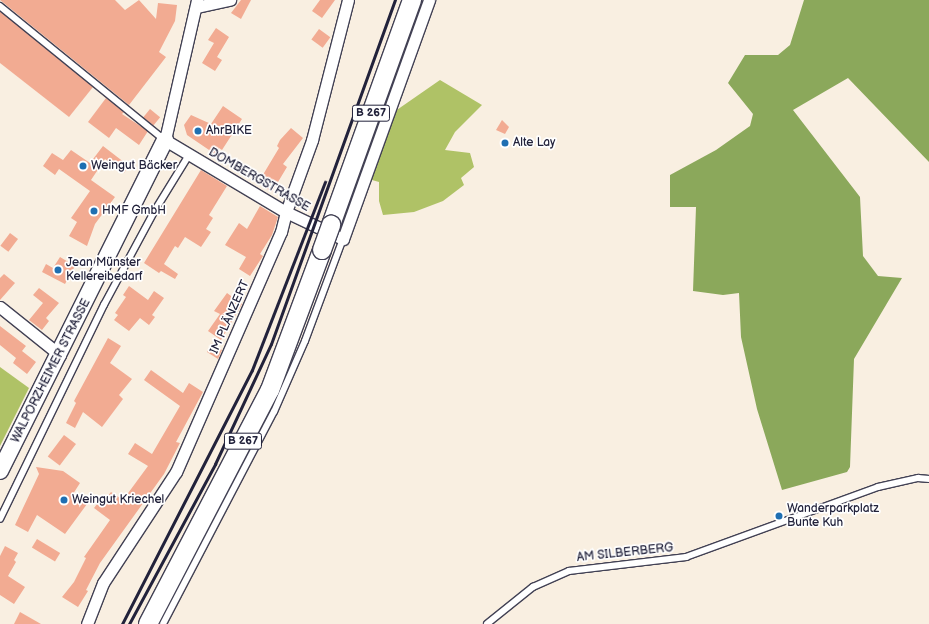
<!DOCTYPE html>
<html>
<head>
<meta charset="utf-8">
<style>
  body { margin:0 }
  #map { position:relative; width:929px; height:624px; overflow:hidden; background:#f9efe1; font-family:"Balsamiq Sans",sans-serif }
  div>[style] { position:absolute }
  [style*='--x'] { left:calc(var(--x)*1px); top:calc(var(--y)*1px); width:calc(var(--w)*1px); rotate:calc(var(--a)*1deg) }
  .green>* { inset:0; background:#afc266 }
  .forest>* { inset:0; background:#8ba85b }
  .building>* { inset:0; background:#f2ab92; transform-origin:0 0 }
  .roads { filter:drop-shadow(1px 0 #424154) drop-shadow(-1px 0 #424154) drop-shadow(0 1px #424154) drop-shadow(0 -1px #424154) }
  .lane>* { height:5.5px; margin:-2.75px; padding:0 2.75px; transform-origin:2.75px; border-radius:2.75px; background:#fff }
  .street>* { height:11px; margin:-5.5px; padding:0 5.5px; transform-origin:5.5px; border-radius:5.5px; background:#fff }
  .secondary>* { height:16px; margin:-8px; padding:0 8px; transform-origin:8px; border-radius:8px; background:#fff }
  .primary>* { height:18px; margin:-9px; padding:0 9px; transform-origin:9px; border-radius:9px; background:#fff }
  .rail>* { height:3px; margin:-1.5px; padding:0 1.5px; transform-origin:1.5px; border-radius:1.5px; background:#22223b }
  .bridges { filter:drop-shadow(1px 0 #424154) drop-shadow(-1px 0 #424154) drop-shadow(0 1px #424154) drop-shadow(0 -1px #424154) }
  .primary-bridge>* { height:18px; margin:-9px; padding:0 9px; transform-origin:9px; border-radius:9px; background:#fff }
  .dots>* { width:11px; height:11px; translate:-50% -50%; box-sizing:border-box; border:2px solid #fff; border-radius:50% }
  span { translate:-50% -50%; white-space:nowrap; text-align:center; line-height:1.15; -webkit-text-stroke:3.5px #fff; paint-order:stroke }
  .shield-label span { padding:1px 3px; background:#fff; border:1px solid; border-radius:3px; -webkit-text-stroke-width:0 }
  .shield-label { font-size:11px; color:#22223b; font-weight:700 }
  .poi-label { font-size:12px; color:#22223b }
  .left { translate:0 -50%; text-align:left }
  .street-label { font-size:12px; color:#22223b }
</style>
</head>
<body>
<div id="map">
  <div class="green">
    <i style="clip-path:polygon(440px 80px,482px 105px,455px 132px,445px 150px,470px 153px,474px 167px,461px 178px,464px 185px,443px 201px,414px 212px,383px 215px,379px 201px,379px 182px,372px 180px,391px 114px)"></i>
    <i style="clip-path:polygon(0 367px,29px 388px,0 446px)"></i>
  </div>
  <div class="forest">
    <i style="clip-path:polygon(804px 0,929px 0,929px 162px,848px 78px,793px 110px,860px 197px,863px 256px,878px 276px,902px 278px,854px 359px,850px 467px,847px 472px,782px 490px,757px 409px,741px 337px,739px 293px,723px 295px,693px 291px,696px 207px,670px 207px,670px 175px,716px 150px,750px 126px,753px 114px,728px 83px,745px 55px,778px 55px,790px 45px)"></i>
  </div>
  <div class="building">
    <i style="clip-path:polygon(0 0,115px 0,125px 10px,139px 0,156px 19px,158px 3px,177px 5px,175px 21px,159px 52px,166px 57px,129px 105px)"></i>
    <i style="clip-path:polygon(241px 0,251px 0,241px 19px,231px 13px)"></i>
    <i style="clip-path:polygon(320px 0,335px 0,322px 18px,312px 11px)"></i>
    <i style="clip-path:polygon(0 11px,93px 87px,69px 117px,0 63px)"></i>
    <i style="clip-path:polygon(216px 28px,229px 37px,217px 57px,222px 60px,215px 71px,202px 63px,214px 43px,208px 40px)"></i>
    <i style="left:319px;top:29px;width:14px;height:13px;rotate:36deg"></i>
    <i style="clip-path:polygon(106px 98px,124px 112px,122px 114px,148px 131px,139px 145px,116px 128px,109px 138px,88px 122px)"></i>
    <i style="clip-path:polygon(223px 106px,242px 119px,222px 150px,219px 148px,215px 154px,187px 135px,184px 125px,191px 115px,211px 124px)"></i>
    <i style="left:150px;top:109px;width:13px;height:11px;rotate:39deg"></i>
    <i style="clip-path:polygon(502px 120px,509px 127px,505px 134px,496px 130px)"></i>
    <i style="clip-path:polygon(291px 128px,303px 138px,283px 164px,287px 167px,272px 192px,258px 183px,279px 148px,277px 146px,280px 140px)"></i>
    <i style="clip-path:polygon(103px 146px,129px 166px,124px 173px,105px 159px,91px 180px,115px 197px,95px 224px,87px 246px,69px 236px,77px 222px,71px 218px,90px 191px,59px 169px,55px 175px,43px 166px,52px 153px,63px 160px,71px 150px,90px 163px)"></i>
    <i style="clip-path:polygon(201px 170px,227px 186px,209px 215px,213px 218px,206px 229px,211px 232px,201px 247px,185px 237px,178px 248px,175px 246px,164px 264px,178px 274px,175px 279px,161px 271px,159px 273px,144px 263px)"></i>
    <i style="clip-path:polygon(260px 206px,278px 217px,272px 235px,260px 254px,263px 256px,250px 276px,239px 269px,246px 257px,225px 245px,239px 223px,247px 229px)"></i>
    <i style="left:10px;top:233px;width:10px;height:16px;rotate:37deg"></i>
    <i style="clip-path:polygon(60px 257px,75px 266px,65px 284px,42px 272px,46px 264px,53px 268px)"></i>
    <i style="clip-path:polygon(4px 274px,15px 283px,0 300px,0 278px)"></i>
    <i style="clip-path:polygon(129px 286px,148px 300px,154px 291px,164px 298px,152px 315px,155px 317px,149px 325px,140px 318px,129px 331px,114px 320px,118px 315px,115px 313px,126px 297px,123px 295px)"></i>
    <i style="clip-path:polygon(39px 288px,59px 303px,46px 318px,49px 321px,42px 330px,29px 320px,43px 303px,33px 295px)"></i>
    <i style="clip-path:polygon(227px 293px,242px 304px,221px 340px,208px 331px,220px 314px,214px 311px)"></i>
    <i style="clip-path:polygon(0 326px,26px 346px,22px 351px,36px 362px,27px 374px,13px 363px,16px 358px,0 345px)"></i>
    <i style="clip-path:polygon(108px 338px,121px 346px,110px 363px,132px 379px,119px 395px,123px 399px,102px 427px,83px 412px,75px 428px,66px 423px,76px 403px,74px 401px)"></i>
    <i style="clip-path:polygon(212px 343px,222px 350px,218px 359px,207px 352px)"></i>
    <i style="clip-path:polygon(151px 370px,183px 393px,189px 383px,203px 392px,176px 442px,180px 443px,164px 474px,100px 563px,86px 590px,88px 591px,78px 607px,62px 597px,74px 582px,86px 558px,84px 557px,110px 520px,94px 508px,104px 495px,107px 497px,111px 492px,123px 500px,148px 466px,128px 454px,135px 443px,152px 454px,180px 406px,144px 380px)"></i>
    <i style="left:64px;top:435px;width:15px;height:27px;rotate:37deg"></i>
    <i style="clip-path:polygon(36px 467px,63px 471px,80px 483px,73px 494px,87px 504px,65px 534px,37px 515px,28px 532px,15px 525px,39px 474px)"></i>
    <i style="left:37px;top:539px;width:27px;height:10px;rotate:31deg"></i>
    <i style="clip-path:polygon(5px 546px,18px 553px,14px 560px,16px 562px,8px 576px,25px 587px,14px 604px,0 595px,0 556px)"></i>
    <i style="clip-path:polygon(20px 612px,41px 624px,14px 624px)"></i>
  </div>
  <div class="roads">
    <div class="lane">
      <i style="--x:0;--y:6;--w:213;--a:39.1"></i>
      <i style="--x:0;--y:519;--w:238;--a:-64.1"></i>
      <i style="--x:104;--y:305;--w:106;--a:-61.7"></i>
      <i style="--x:154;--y:212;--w:67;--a:-58.4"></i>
      <i style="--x:163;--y:624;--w:239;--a:-62.4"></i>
      <i style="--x:274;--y:412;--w:77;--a:-66.4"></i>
      <i style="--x:305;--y:341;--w:109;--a:-69.6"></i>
      <i style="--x:487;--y:624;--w:59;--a:-38.8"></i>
      <i style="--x:533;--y:587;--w:39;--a:-24"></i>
      <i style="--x:569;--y:571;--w:118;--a:-6.8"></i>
      <i style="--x:686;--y:557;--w:204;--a:-20"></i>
      <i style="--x:878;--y:487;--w:41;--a:-12.7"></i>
      <i style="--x:918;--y:478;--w:11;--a:5"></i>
    </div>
    <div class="street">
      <i style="--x:197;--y:0;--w:144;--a:102.9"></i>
      <i style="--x:165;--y:140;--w:141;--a:30.8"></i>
      <i style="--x:286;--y:212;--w:63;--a:25.3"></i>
      <i style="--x:343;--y:239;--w:254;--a:-70.2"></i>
      <i style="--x:196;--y:7;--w:35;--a:-12"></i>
      <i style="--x:0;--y:307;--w:77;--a:38.7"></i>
      <i style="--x:87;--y:624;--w:44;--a:-68.7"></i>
      <i style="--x:103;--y:583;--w:133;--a:-56.7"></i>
      <i style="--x:176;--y:472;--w:262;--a:-66.4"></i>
      <i style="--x:281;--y:232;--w:21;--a:-76"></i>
      <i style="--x:286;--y:212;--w:77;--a:-70.1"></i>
      <i style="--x:312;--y:140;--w:145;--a:-75.6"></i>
    </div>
    <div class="secondary">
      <i style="--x:0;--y:471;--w:370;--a:-63.5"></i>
    </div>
    <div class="primary">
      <i style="--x:331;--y:225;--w:239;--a:-70.2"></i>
      <i style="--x:148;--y:624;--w:264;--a:-62.5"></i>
      <i style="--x:270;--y:390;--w:149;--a:-69.6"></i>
    </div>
  </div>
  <div class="rail">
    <i style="--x:122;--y:624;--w:285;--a:-62.9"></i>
    <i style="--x:252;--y:370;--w:202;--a:-68.8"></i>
    <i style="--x:129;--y:624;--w:182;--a:-61.7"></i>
    <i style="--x:215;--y:464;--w:132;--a:-65"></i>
    <i style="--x:271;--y:344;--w:366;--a:-70.2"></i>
  </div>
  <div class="bridges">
    <div class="primary-bridge">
      <i style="--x:322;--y:250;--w:27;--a:-70"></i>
    </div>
  </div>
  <div class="dots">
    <i style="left:198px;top:131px;background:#1f6fb2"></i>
    <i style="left:505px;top:143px;background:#1f6fb2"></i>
    <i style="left:83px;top:166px;background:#1f6fb2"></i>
    <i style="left:94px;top:211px;background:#1f6fb2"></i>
    <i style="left:58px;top:270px;background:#1f6fb2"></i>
    <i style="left:64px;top:500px;background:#1f6fb2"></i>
    <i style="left:779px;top:516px;background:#1f6fb2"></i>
  </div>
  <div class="shield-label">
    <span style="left:371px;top:113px">B 267</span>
    <span style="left:243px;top:441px">B 267</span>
  </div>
  <div class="poi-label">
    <span class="left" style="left:206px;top:131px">AhrBIKE</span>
    <span class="left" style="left:513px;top:143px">Alte Lay</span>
    <span class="left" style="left:91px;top:166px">Weingut Bäcker</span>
    <span class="left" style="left:102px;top:211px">HMF GmbH</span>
    <span class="left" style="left:66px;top:270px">Jean Münster<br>Kellereibedarf</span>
    <span class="left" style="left:72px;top:500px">Weingut Kriechel</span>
    <span class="left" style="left:787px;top:516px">Wanderparkplatz<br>Bunte Kuh</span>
  </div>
  <div class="street-label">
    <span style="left:259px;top:180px;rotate:30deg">DOMBERGSTRASSE</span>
    <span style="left:230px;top:317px;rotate:-66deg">IM PLÄNZERT</span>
    <span style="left:51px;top:371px;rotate:-63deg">WALPORZHEIMER STRASSE</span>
    <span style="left:625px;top:553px;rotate:-6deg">AM SILBERBERG</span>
  </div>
</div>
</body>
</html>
